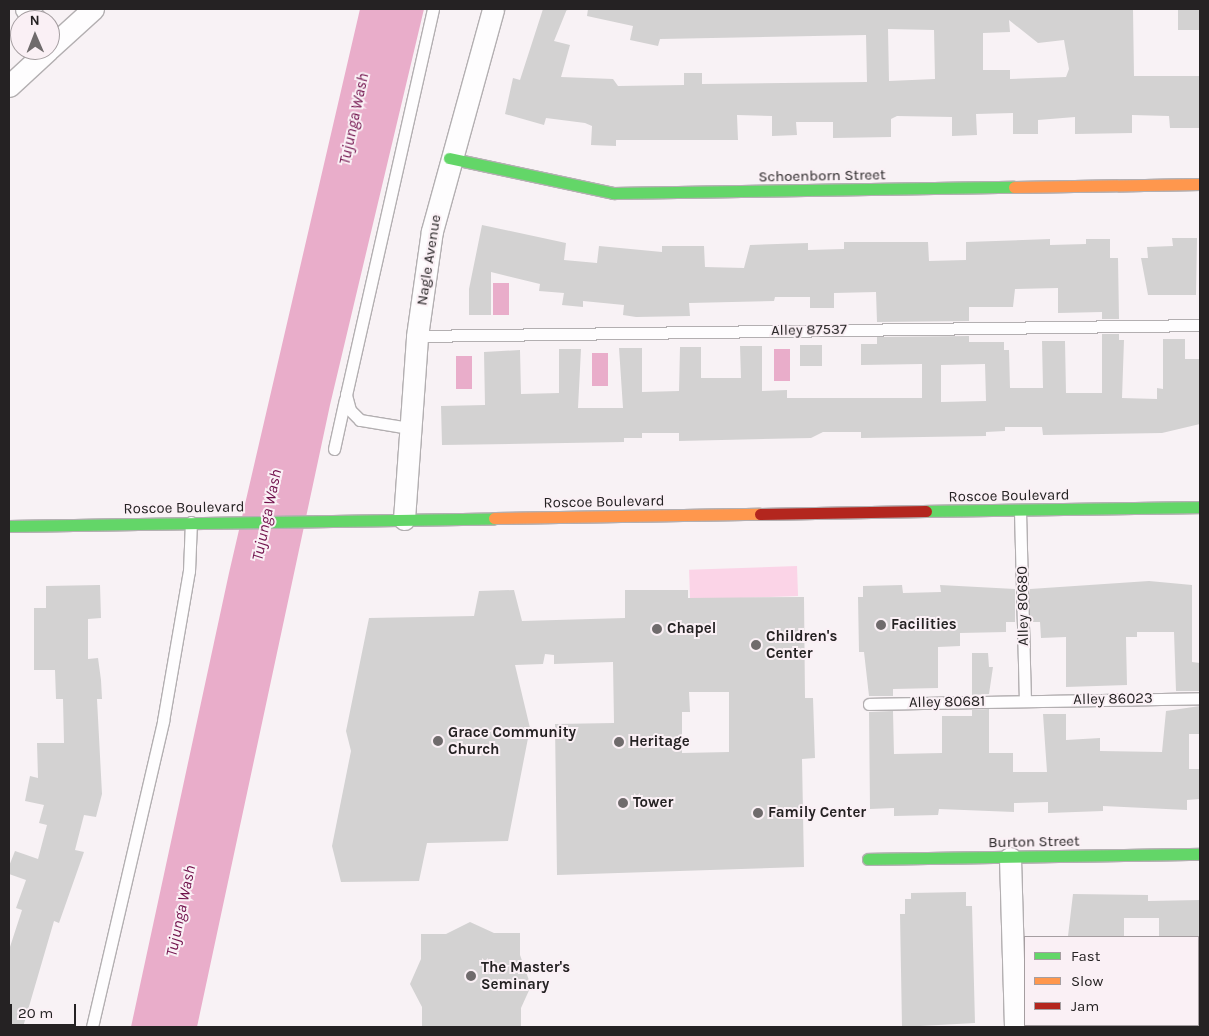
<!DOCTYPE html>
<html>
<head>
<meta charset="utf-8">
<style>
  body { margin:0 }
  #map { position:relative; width:1209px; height:1036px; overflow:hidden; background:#f8f2f5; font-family:Karla,sans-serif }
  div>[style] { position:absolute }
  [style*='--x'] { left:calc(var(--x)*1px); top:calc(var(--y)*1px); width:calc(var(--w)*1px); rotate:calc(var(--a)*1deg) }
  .green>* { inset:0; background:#fbd4e7; transform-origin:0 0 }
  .water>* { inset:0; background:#e9adca; transform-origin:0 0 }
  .building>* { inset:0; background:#d3d2d2; transform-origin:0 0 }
  .roads { filter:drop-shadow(1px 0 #b3afb1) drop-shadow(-1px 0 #b3afb1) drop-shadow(0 1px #b3afb1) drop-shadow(0 -1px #b3afb1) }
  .lane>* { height:11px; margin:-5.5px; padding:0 5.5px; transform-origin:5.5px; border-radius:5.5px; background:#fefdfe }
  .street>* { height:21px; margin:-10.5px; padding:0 10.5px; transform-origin:10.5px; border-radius:10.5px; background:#fefdfe }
  .fast>* { height:11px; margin:-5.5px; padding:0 5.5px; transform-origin:5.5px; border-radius:5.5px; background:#63d668 }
  .slow>* { height:11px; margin:-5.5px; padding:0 5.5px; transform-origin:5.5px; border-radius:5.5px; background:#ff974d }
  .jam>* { height:11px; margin:-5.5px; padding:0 5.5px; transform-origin:5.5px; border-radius:5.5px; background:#b3261e }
  .dots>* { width:14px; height:14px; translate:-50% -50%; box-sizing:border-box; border:2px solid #faf0f5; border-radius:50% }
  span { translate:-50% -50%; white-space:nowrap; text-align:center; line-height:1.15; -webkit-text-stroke:4px #faf0f5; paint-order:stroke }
  .street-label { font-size:15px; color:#252223 }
  .poi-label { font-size:15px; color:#252223; font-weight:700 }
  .left { translate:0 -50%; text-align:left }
  .water-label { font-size:16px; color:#70104b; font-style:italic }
  .frame { position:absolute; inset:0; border:10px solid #252223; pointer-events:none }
  .legend { position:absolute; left:1024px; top:936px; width:175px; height:90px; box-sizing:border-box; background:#faf0f5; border:1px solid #a59ea1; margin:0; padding:6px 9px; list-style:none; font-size:15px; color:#252223 }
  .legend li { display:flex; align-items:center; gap:10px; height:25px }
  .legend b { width:25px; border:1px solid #a59ea1 }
  .north { position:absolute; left:10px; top:10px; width:50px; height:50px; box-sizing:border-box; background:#faf0f5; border:1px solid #a59ea1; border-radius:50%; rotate:359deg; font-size:14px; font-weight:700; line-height:20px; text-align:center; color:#252223 }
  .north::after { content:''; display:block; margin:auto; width:18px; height:22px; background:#6f6b6c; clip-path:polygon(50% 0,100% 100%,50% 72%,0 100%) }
  .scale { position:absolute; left:10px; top:1004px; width:66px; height:22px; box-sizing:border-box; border:2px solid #252223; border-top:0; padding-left:6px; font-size:15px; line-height:18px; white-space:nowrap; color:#252223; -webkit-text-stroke:4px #faf0f5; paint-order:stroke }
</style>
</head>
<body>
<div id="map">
  <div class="green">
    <i style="left:797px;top:566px;width:30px;height:108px;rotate:88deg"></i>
  </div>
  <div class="water">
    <i style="clip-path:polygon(360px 9px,424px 9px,330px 405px,197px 1027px,131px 1027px,229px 573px)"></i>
    <i style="left:493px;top:283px;width:16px;height:32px"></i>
    <i style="left:774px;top:349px;width:16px;height:32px"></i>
    <i style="left:592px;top:353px;width:16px;height:33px"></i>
    <i style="left:472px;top:356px;width:33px;height:16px;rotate:90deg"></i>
  </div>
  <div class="building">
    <i style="clip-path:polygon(evenodd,543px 9px,567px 9px,554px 41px,570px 45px,561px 77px,613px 79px,618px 86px,684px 85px,684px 73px,702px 73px,702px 84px,867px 82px,866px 35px,660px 39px,658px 46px,630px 40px,633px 26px,587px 16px,588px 9px,1133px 9px,1134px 76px,1200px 76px,1200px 128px,1170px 128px,1169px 116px,1132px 115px,1132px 133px,1075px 134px,1075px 117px,1038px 120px,1038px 134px,1013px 134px,1013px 113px,976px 114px,977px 135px,952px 136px,952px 117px,897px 116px,891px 119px,891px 137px,833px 138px,833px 122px,796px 122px,797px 135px,772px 136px,772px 116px,737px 115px,738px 140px,616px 140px,616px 146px,591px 145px,592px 126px,585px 123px,546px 118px,544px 125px,505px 114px,513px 78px,520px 80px,543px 9px,1009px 20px,1038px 43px,1064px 40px,1069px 69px,1066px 77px,1010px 79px,1010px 70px,983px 70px,983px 33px,1010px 32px,1009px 20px,543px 9px,888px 29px,934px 30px,935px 79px,889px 81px,888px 29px)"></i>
    <i style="left:1178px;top:9px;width:22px;height:21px"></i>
    <i style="clip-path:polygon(482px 225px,566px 243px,564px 260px,597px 263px,599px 246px,662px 252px,662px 246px,704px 246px,705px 267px,744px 268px,750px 245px,808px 243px,808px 250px,844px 249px,844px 242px,928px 242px,929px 261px,966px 260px,966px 242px,1050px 239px,1050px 245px,1086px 244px,1086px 239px,1110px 239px,1110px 258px,1118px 258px,1119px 319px,1102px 319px,1102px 312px,1058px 313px,1058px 288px,1015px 289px,1013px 307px,969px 307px,969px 321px,877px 322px,876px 292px,834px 293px,834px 308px,810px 308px,810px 297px,775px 297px,774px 301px,689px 303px,690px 316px,636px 317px,623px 315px,624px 305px,583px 301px,583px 307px,562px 305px,564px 293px,539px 291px,540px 284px,491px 272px,491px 315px,469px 315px,469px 289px)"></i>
    <i style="clip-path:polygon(1172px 238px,1197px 238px,1196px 295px,1148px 295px,1141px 258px,1148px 258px,1147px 247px,1173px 246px)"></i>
    <i style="clip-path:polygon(evenodd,1102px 334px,1119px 334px,1119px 340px,1124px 340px,1122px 398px,1157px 399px,1157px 388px,1163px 389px,1163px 339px,1185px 339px,1185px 359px,1200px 359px,1200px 424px,1162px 433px,1043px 435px,1042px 427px,1005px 427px,1005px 431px,986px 432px,986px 436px,861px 438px,861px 432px,823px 432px,811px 438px,679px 441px,679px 433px,642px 433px,642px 438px,624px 438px,624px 442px,442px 445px,441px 406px,485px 405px,484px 352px,520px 350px,521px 394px,559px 393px,559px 349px,581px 349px,578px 408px,623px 408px,619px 348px,642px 348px,642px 392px,679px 391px,680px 347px,701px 347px,701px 378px,741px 378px,740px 346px,762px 346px,762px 391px,787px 390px,787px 398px,922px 398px,922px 364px,861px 365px,861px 344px,877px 344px,877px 337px,969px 336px,969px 342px,1004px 342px,1004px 350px,1009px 350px,1010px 388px,1043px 388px,1042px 341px,1065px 341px,1066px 393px,1102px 393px,1102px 334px,985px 364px,986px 401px,941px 402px,941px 365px,985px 364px)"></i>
    <i style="left:800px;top:345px;width:22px;height:21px"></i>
    <i style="clip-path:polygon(1149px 581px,1192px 585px,1192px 662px,1200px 663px,1200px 691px,1176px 691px,1174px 632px,1137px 632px,1137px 637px,1126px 637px,1127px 685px,1066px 687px,1066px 637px,1041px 638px,1040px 622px,1030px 622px,1030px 589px)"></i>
    <i style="clip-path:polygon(100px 585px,101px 618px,88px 619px,88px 659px,98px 658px,101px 680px,102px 699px,97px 699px,102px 794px,96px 817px,84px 815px,75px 850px,84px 852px,59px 923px,54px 921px,23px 1027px,9px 1027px,9px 950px,22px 910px,16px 908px,26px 880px,9px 874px,9px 866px,15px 851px,38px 859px,47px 825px,39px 823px,44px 805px,25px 801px,30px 776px,38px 778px,37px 743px,64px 743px,63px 699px,56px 699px,55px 670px,34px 670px,34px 608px,46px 608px,46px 586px)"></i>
    <i style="clip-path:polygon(902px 585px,903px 593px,941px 592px,940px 585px,1015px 589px,1015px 622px,1006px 622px,1006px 632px,960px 633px,960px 646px,938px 647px,938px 688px,893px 689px,893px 696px,869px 696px,864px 652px,859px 652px,858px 597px,863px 597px,863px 586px)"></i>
    <i style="clip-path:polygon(evenodd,514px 590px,522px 621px,625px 618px,625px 590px,688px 590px,688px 598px,804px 597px,805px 698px,813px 698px,815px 758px,802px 759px,804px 867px,557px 875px,555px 724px,614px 723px,613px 662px,554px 664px,554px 655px,545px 654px,543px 664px,515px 665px,530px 728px,508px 841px,427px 843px,419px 881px,341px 882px,332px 846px,351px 751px,346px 731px,369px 618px,474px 616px,479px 591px,514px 590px,689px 692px,729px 692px,729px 752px,682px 753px,682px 712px,690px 712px,689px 692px)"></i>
    <i style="clip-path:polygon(972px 653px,988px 653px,989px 667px,993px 667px,989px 694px,972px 695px)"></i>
    <i style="clip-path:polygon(1200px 706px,1200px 734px,1189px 734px,1189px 769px,1200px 769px,1200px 799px,1187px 800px,1187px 810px,1103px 806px,1103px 811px,1048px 813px,1048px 802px,1014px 803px,1014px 812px,939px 809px,938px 815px,894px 816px,894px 808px,870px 809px,869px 712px,893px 711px,894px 754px,942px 753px,942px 716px,972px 716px,972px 710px,989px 709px,989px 753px,1013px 753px,1013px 772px,1047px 772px,1043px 714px,1066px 714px,1066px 740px,1100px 738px,1100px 751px,1162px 752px,1166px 711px)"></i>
    <i style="clip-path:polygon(966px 892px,966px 906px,972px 906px,975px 1023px,902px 1027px,900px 914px,905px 914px,905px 899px,911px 899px,911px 893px)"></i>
    <i style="clip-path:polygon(1073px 894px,1148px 895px,1148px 901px,1200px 900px,1200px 937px,1159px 937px,1159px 918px,1124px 918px,1124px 937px,1068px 936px)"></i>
    <i style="clip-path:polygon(470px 922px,494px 933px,520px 933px,520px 955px,531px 986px,521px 1008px,521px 1027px,422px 1027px,422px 1007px,410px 984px,421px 959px,421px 934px,446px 934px)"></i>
  </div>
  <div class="roads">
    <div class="lane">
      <i style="--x:417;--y:336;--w:783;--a:-0.8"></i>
      <i style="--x:409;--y:428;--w:50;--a:-170.7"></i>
      <i style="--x:360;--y:420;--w:14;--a:-135"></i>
      <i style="--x:350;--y:410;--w:16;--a:-105"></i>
      <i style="--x:346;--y:395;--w:396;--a:-77.3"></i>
      <i style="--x:334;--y:449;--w:51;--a:-77.6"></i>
      <i style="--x:1020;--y:511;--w:190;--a:88.5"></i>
      <i style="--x:869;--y:704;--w:331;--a:-1"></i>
      <i style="--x:92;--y:1027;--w:314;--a:-76.9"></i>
      <i style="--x:163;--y:721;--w:152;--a:-80.2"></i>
      <i style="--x:189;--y:571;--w:49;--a:-87.7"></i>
    </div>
    <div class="street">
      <i style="--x:26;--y:9;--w:15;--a:48"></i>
      <i style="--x:50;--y:48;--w:58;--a:-42.2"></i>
      <i style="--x:9;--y:86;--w:53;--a:-42.7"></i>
      <i style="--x:404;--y:519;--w:183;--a:-85.9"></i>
      <i style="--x:417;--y:336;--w:106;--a:-81.9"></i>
      <i style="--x:432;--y:231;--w:230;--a:-74.6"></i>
      <i style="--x:1010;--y:858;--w:169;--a:88.3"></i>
    </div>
    <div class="fast">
      <i style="--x:449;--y:158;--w:168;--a:12"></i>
      <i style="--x:613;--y:193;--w:401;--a:-0.9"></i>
      <i style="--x:926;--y:511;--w:274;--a:-0.8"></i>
      <i style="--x:9;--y:526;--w:485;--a:-0.9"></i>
      <i style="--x:868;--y:859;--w:332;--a:-0.9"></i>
    </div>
    <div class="slow">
      <i style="--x:1014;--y:187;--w:186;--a:-0.9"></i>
      <i style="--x:494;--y:518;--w:266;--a:-0.9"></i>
    </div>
    <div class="jam">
      <i style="--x:760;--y:514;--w:166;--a:-1"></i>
    </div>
  </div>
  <div class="dots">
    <i style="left:881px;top:625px;background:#6f6b6c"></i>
    <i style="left:657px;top:629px;background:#6f6b6c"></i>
    <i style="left:756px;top:645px;background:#6f6b6c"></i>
    <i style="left:438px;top:741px;background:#6f6b6c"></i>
    <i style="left:619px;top:742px;background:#6f6b6c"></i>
    <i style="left:623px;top:803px;background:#6f6b6c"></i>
    <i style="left:758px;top:813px;background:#6f6b6c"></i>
    <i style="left:471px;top:976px;background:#6f6b6c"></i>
  </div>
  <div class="street-label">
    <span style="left:822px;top:176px;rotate:-1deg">Schoenborn Street</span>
    <span style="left:429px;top:260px;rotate:-81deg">Nagle Avenue</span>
    <span style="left:809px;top:330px;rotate:-1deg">Alley 87537</span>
    <span style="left:1009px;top:496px;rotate:-1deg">Roscoe Boulevard</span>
    <span style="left:604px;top:502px;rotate:-1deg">Roscoe Boulevard</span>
    <span style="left:184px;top:508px;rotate:-1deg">Roscoe Boulevard</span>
    <span style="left:1023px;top:606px;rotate:-91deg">Alley 80680</span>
    <span style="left:1113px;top:699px;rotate:-1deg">Alley 86023</span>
    <span style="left:947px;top:702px;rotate:-1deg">Alley 80681</span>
    <span style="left:1034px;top:842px;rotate:-1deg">Burton Street</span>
  </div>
  <div class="poi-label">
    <span class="left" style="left:891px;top:625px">Facilities</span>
    <span class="left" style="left:667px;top:629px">Chapel</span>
    <span class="left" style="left:766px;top:645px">Children's<br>Center</span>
    <span class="left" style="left:448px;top:741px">Grace Community<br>Church</span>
    <span class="left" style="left:629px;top:742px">Heritage</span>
    <span class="left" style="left:633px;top:803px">Tower</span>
    <span class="left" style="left:768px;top:813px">Family Center</span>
    <span class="left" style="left:481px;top:976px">The Master's<br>Seminary</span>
  </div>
  <div class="water-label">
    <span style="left:354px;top:119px;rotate:-78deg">Tujunga Wash</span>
    <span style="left:267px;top:515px;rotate:-78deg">Tujunga Wash</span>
    <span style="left:181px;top:911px;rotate:-78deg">Tujunga Wash</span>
  </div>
  <div class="frame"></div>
  <ul class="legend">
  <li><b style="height:6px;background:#63d668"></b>Fast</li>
  <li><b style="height:6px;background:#ff974d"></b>Slow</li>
  <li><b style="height:6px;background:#b3261e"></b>Jam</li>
  </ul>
  <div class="north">N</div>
  <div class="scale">20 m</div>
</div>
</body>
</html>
